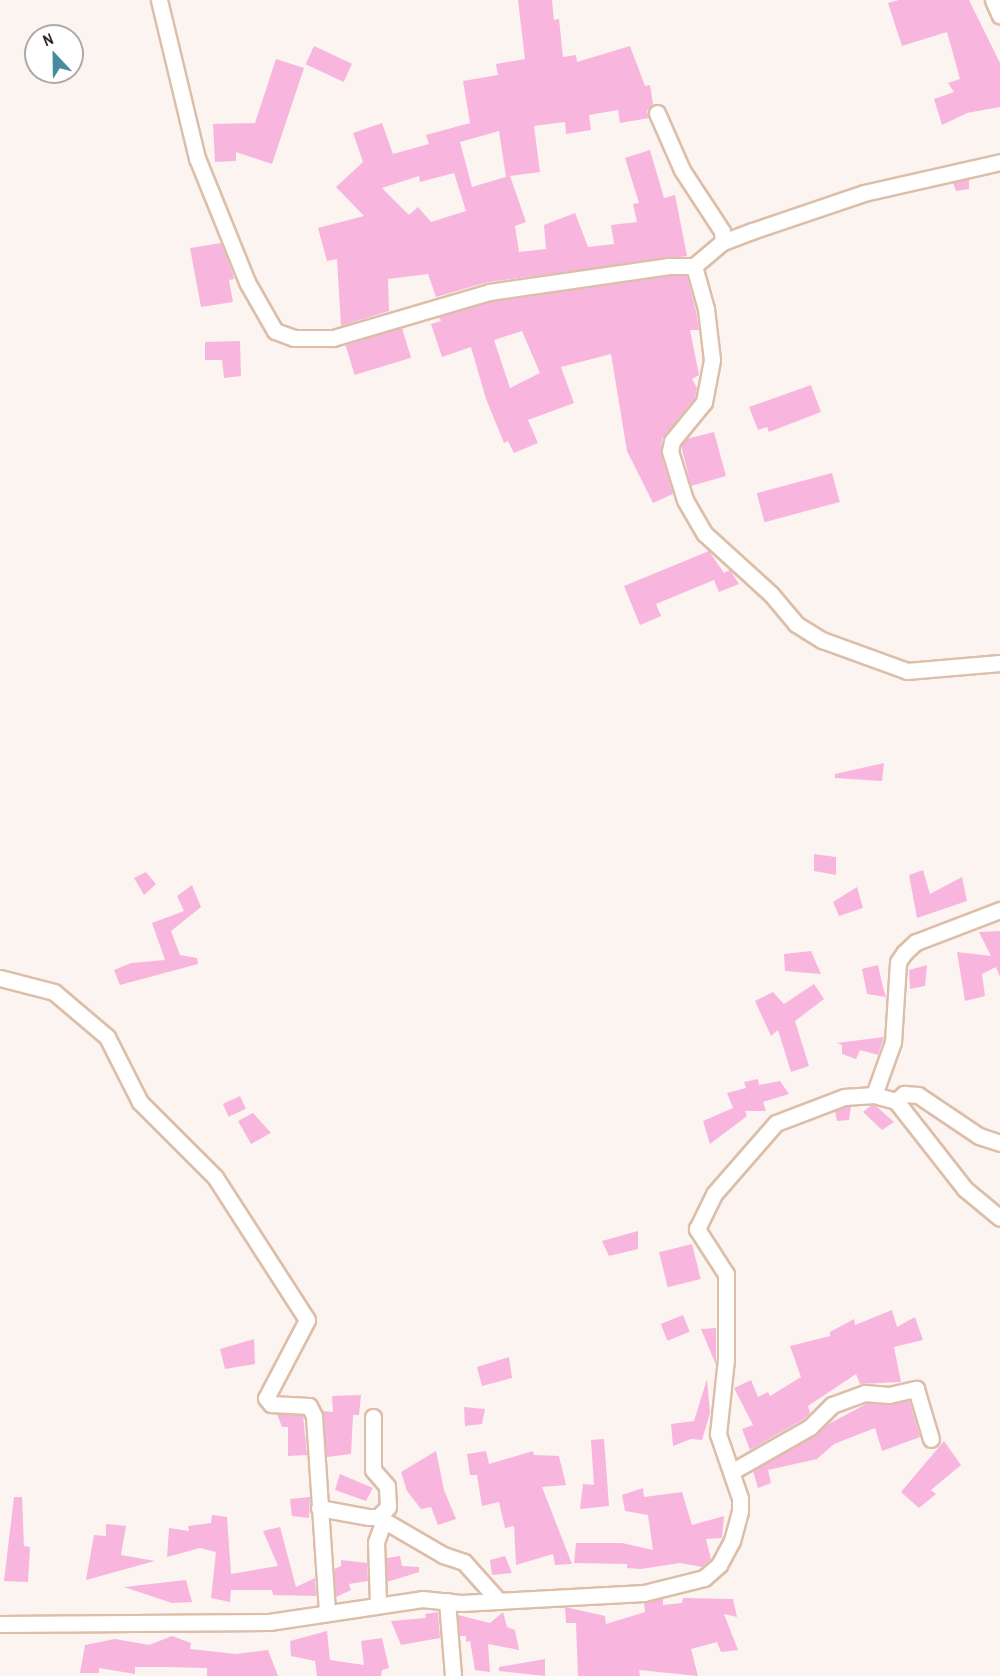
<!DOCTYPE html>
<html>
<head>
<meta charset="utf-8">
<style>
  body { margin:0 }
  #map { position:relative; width:1000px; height:1676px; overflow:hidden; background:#fbf4f0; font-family:"Archivo Narrow",sans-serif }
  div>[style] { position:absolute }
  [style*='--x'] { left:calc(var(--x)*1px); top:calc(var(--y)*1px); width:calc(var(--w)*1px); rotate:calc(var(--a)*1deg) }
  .building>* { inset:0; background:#f8b6de; transform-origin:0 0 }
  .roads { filter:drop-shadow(2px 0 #dcbea9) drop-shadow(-2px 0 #dcbea9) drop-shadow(0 2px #dcbea9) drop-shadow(0 -2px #dcbea9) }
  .minor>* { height:15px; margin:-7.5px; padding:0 7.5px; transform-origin:7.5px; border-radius:7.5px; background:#fff }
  span { translate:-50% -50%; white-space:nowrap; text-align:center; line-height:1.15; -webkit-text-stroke:6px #fff; paint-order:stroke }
  .north { position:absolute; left:24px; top:24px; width:60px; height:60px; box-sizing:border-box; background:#fff; border:2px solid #aea9a6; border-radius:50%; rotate:338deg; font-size:16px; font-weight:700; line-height:24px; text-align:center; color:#352921 }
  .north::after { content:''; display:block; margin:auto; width:21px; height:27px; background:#488b9b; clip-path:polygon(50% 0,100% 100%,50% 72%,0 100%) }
</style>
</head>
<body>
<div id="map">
  <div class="building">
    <i style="clip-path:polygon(evenodd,518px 0,552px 0,554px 20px,559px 19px,563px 57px,576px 55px,577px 62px,630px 46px,645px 86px,650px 85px,653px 104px,647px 111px,649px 118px,620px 123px,618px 110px,589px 115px,591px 130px,566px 134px,565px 122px,534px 126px,540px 172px,510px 176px,526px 222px,515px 226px,519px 252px,546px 249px,544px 225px,575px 213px,588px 247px,614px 244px,611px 225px,637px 222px,633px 204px,639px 203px,625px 158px,650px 150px,664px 198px,675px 195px,687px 256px,488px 282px,436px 297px,428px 274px,388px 279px,389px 311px,341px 326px,337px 259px,327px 261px,318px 228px,364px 216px,336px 187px,363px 162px,353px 133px,382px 123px,393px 154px,429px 144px,426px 135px,470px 123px,463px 81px,498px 75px,496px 64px,525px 59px,518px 0,499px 131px,506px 177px,509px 176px,472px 187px,460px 142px,499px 131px,518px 0,454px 173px,466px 211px,431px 222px,418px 207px,409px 215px,382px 188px,419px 176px,420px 182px,454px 173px)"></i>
    <i style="clip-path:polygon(899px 0,969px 0,1000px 63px,1000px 107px,967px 113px,942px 125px,934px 99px,954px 92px,948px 83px,960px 79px,947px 32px,902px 46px,888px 3px)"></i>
    <i style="left:314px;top:46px;width:42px;height:20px;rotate:25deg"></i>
    <i style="clip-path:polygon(276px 59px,304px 68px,272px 164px,236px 152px,236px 161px,215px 162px,213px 124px,255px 123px)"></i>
    <i style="clip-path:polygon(969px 179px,969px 189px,956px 191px,953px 183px)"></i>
    <i style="clip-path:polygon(221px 243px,233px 274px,234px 279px,229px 280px,233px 302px,201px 307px,190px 248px)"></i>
    <i style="clip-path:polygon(evenodd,670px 276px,687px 276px,696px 311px,699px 330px,690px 330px,699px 375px,692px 379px,697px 388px,695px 398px,662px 439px,661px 454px,673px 494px,653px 503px,627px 451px,611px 354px,561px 367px,574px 403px,528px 420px,538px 443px,514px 453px,508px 441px,504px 443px,486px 399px,471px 347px,442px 357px,431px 324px,441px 321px,439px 317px,491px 302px,670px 276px,522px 331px,540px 373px,510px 388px,494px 340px,522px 331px)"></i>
    <i style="left:402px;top:328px;width:31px;height:59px;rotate:73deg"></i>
    <i style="clip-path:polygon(240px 341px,241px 376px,224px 378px,222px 360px,205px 360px,205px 342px)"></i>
    <i style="clip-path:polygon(811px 385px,821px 412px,769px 432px,767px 427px,758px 430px,749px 407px)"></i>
    <i style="clip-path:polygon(714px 432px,726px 476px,691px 486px,681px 445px,686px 439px)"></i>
    <i style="left:832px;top:473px;width:30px;height:78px;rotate:75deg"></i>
    <i style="clip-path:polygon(709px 551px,724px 573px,730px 570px,739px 584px,719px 592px,714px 580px,656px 604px,661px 616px,640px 625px,624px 586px)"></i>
    <i style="clip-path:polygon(884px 763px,882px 781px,835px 778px,835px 774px)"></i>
    <i style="clip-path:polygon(814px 854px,836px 857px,836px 875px,814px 871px)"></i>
    <i style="clip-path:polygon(923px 870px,930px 894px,962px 877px,967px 901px,917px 918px,909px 875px)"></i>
    <i style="clip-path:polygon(146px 872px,156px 884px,144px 895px,134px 878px)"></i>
    <i style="clip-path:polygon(192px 885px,201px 907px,171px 931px,180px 955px,197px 958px,198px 964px,120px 985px,114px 970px,131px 963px,165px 960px,152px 923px,184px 911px,177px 896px)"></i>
    <i style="clip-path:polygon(857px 887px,863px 908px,839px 916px,833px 902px)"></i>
    <i style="clip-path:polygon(1000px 931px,1000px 977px,996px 967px,982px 974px,985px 996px,965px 1001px,957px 952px,991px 956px,979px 932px)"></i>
    <i style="clip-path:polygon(811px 951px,821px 974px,785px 971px,784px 954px)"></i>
    <i style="clip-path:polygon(878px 965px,883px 987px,886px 997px,867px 994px,862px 969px)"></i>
    <i style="clip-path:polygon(927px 965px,925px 986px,910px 989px,909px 970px)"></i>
    <i style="clip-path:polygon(814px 984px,824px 999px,795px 1021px,809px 1066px,791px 1072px,778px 1030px,771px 1036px,755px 1001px,773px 992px,784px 1004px)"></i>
    <i style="clip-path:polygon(884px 1037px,878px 1055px,860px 1050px,856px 1059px,842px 1054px,842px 1045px,837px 1043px)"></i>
    <i style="clip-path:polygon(758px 1079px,759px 1085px,780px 1081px,789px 1094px,763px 1102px,766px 1111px,745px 1111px,747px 1116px,710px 1144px,703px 1121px,733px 1108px,727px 1093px,746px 1088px,744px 1082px)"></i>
    <i style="left:240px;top:1096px;width:14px;height:19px;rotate:65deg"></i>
    <i style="clip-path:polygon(872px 1105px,876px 1106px,894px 1122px,882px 1130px,863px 1112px)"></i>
    <i style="clip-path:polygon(851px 1106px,849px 1120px,837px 1121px,835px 1111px)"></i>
    <i style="clip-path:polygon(253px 1113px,271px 1133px,251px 1144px,238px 1121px)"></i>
    <i style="clip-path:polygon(638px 1231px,638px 1249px,609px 1256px,602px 1241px)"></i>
    <i style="left:692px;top:1244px;width:36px;height:34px;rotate:76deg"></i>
    <i style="clip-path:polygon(892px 1310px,897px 1327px,915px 1317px,923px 1340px,894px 1347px,901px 1382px,860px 1384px,856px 1374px,808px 1406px,810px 1413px,804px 1419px,750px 1450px,742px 1429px,753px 1425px,734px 1388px,751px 1380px,758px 1397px,768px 1392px,770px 1396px,801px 1377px,790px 1346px,830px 1336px,830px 1332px,854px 1319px,855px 1325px)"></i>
    <i style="left:683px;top:1315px;width:18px;height:24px;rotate:68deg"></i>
    <i style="clip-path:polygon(716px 1328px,716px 1365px,701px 1329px)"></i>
    <i style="clip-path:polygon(254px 1339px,255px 1364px,225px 1369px,220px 1349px)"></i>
    <i style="clip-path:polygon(509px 1357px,512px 1378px,482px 1386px,477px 1367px)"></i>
    <i style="clip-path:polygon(707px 1379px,710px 1413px,702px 1440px,691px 1439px,673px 1446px,671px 1424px,694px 1421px)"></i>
    <i style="clip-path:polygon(361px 1395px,359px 1415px,353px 1415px,351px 1454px,327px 1457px,322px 1411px,333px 1412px,332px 1396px)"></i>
    <i style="clip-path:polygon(909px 1400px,920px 1437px,882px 1451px,875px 1428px,834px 1444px,817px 1459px,768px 1470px,771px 1483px,758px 1488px,753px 1471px,823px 1427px,868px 1403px)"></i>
    <i style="clip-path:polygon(464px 1407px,485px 1409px,482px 1424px,465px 1426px)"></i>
    <i style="clip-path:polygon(277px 1414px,303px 1415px,307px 1455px,288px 1456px,288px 1427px,282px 1427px)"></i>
    <i style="clip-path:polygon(604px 1439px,609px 1506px,580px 1509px,583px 1484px,594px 1485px,591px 1440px)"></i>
    <i style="clip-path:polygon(944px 1441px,961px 1465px,931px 1490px,936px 1494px,919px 1508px,901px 1492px)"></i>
    <i style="clip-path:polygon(436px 1451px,444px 1490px,456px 1519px,438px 1525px,431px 1507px,421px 1509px,407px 1491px,401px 1472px)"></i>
    <i style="clip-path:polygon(486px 1451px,489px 1464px,533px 1451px,534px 1455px,559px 1456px,566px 1485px,542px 1487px,572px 1564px,555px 1565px,553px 1554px,516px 1565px,514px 1526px,505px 1528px,499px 1502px,482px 1506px,477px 1475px,470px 1475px,467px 1454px)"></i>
    <i style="clip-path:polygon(340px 1474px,373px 1488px,366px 1501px,335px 1490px)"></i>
    <i style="clip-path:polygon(643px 1488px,644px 1497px,682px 1492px,692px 1525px,724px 1516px,722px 1538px,706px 1539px,711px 1559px,702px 1567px,680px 1563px,641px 1569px,627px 1568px,627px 1564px,574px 1563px,576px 1543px,622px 1543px,653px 1550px,648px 1515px,625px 1511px,622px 1495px)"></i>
    <i style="clip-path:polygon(14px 1497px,22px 1497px,24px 1546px,30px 1547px,28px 1582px,4px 1581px)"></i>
    <i style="clip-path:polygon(310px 1497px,309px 1518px,292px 1516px,290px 1499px)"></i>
    <i style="clip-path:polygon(212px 1515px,227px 1517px,231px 1574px,278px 1566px,263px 1531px,280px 1527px,296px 1587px,315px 1578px,316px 1596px,273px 1595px,272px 1590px,231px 1590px,230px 1602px,211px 1598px,216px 1552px,200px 1548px,167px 1557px,169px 1528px,189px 1531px,188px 1526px,211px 1523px)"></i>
    <i style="clip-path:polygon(106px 1524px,126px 1526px,121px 1555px,155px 1561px,86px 1580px,94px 1535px,106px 1536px)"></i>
    <i style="clip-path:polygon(400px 1556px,402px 1566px,419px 1567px,419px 1572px,387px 1582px,387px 1558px)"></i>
    <i style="clip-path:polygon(505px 1556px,512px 1573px,492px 1575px,490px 1560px)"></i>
    <i style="clip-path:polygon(341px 1560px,367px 1563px,368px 1581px,349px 1584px,351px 1590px,336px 1597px,334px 1569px,341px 1566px)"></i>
    <i style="clip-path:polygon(186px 1580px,192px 1602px,172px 1603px,124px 1587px)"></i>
    <i style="clip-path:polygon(663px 1598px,663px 1605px,682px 1603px,683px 1598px,733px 1599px,737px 1617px,724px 1614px,738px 1650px,721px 1652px,717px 1642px,691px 1649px,698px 1676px,639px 1670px,640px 1676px,578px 1676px,576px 1623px,566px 1623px,565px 1607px,605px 1616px,606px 1624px,645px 1612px,644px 1603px)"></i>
    <i style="clip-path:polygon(438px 1612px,440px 1638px,401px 1645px,391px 1621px,426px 1618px,425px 1614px)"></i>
    <i style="clip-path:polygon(503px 1612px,507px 1627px,515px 1630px,519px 1650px,488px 1644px,490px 1672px,475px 1670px,470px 1641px,466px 1642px,466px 1636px,460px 1636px,458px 1615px,490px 1623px)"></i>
    <i style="clip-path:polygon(327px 1631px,330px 1660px,364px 1665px,361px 1641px,382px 1638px,389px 1668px,382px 1670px,381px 1676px,317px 1676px,315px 1661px,291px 1656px,290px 1641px)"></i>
    <i style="clip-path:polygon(172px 1636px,191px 1643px,190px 1649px,236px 1654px,268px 1650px,278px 1676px,207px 1676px,207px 1668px,166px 1667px,135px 1667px,135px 1674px,99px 1668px,99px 1673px,80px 1673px,85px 1645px,115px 1639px,149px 1645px)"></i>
    <i style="clip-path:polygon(545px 1659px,545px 1676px,499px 1671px,499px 1667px)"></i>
  </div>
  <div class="roads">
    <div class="minor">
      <i style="--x:159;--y:0;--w:163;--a:76.5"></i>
      <i style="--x:197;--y:158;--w:134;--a:68"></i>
      <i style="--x:247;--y:282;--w:56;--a:60.3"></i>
      <i style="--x:275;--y:331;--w:20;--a:20"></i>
      <i style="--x:294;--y:338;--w:39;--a:0"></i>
      <i style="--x:333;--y:338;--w:163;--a:-16.4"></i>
      <i style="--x:489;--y:292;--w:182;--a:-8.2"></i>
      <i style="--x:669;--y:266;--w:25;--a:0"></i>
      <i style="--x:694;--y:266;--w:45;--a:74.4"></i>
      <i style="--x:706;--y:309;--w:51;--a:83.3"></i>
      <i style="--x:712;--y:360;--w:43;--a:100.8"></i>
      <i style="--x:704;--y:402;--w:50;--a:129.4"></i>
      <i style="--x:672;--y:441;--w:10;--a:101"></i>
      <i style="--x:670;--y:451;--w:51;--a:73"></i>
      <i style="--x:685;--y:500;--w:39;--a:60"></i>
      <i style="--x:705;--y:534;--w:89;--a:42.3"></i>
      <i style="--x:771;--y:594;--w:39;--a:50"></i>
      <i style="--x:796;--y:624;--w:31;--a:32"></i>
      <i style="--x:822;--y:640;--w:90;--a:20"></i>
      <i style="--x:907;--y:671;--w:93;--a:-4.9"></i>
      <i style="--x:993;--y:0;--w:17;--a:66"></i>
      <i style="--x:657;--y:113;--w:62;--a:66.3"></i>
      <i style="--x:682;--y:170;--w:73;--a:56.7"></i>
      <i style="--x:722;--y:231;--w:11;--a:85"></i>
      <i style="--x:694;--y:266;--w:38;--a:-40"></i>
      <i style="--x:723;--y:242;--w:31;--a:-21"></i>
      <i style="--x:752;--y:231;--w:118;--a:-18.7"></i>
      <i style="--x:864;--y:193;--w:139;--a:-12.8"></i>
      <i style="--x:0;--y:978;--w:56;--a:14.5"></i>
      <i style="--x:54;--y:992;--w:70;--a:40.3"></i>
      <i style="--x:107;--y:1037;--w:73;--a:63.1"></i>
      <i style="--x:140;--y:1102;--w:106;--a:45"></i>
      <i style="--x:215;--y:1177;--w:170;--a:57.2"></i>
      <i style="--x:307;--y:1320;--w:88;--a:117.7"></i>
      <i style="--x:266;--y:1398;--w:8;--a:50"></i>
      <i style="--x:271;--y:1404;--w:38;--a:3"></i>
      <i style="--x:309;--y:1406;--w:11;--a:63"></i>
      <i style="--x:314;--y:1416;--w:196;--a:86.2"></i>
      <i style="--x:874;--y:1095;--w:56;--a:-70.3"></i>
      <i style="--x:893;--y:1042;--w:80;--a:-86.4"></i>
      <i style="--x:898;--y:962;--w:11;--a:-56"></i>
      <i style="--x:904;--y:953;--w:16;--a:-43"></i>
      <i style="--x:916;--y:942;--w:90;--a:-20.9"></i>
      <i style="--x:896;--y:1101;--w:11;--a:-41"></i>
      <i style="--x:904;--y:1094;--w:14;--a:4"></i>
      <i style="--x:918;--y:1095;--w:73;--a:33.9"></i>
      <i style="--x:979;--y:1136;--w:22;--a:18"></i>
      <i style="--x:731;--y:1472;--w:91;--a:-29.7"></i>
      <i style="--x:810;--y:1427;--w:31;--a:-45"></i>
      <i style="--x:832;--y:1405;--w:35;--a:-20"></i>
      <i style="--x:865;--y:1393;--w:24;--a:5"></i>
      <i style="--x:889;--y:1395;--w:28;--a:-13"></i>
      <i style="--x:916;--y:1389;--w:52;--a:73.3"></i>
      <i style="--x:319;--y:1508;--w:51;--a:10.2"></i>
      <i style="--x:369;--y:1517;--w:9;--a:0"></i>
      <i style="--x:378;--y:1517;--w:14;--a:-45"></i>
      <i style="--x:388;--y:1507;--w:21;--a:-93"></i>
      <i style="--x:387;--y:1486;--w:21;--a:-131"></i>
      <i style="--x:373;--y:1470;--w:53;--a:-90"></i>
      <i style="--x:378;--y:1517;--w:75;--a:30.3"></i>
      <i style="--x:443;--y:1555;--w:22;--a:18"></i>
      <i style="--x:464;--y:1562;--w:52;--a:48.1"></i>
      <i style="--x:447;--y:1601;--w:75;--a:85.4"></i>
      <i style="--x:378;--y:1604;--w:62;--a:-91.8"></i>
      <i style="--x:376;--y:1542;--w:23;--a:-70"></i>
      <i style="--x:0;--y:1624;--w:269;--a:-0.4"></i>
      <i style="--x:269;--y:1622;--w:155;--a:-8.5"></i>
      <i style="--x:422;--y:1599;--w:39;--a:6"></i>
      <i style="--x:461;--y:1603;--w:183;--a:-3.1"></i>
      <i style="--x:644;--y:1593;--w:62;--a:-14"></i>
      <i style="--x:704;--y:1578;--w:20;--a:-41"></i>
      <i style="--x:719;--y:1565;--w:27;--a:-62"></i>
      <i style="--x:732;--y:1541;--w:31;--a:-75"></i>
      <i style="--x:740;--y:1511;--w:13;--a:-90"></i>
      <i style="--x:740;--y:1498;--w:68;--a:-109"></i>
      <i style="--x:718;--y:1434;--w:75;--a:-83.9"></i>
      <i style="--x:726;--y:1359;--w:85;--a:-90"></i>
      <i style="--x:726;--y:1274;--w:54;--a:-122.8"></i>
      <i style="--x:697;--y:1229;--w:39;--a:-64"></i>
      <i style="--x:714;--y:1194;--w:94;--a:-48.9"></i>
      <i style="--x:776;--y:1123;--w:73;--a:-20.9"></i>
      <i style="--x:844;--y:1097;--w:30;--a:-4"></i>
      <i style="--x:874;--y:1095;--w:23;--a:15"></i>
      <i style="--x:896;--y:1101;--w:112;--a:51.9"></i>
      <i style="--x:965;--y:1189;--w:45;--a:39.6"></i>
    </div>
  </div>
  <div class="north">N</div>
</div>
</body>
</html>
